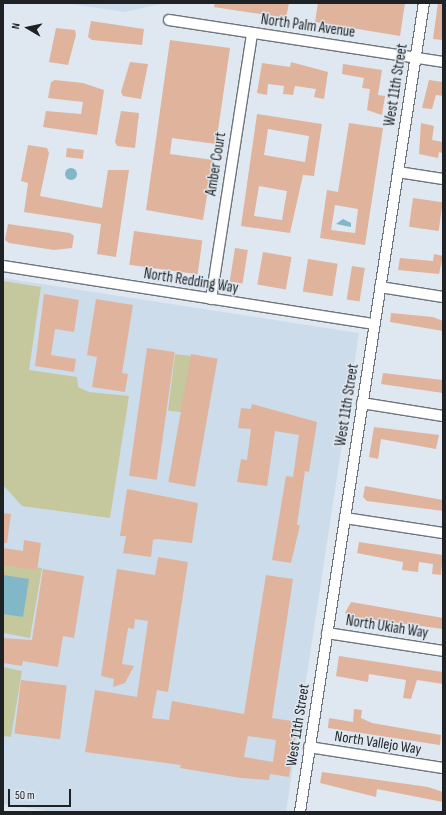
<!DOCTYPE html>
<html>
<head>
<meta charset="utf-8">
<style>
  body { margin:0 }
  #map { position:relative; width:446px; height:815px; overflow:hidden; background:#dfe8f1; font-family:"Sofia Sans Condensed",sans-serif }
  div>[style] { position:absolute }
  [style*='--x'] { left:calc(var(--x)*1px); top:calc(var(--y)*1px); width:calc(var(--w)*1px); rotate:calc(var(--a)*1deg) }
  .built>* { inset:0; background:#cddcea }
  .green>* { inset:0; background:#c5c89c; transform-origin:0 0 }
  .water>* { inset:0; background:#82b7c8 }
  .round { border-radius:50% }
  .building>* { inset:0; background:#dfb39c; transform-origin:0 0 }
  .roads { filter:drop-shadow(1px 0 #6d757d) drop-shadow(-1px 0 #6d757d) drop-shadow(0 1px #6d757d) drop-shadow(0 -1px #6d757d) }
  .minor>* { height:10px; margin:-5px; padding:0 5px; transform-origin:5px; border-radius:5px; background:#fff }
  span { translate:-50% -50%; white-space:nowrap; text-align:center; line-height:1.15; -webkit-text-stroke:3px #dfe8f1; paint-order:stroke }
  .street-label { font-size:15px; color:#1f2225 }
  .frame { position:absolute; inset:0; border:4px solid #1f2225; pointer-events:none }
  .north { position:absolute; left:8px; top:8px; width:40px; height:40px; -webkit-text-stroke:3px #dfe8f1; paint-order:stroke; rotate:279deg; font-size:11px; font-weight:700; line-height:16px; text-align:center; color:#1f2225 }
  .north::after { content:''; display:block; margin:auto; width:14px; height:18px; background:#1f2225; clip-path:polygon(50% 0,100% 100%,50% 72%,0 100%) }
  .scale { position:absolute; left:8px; top:789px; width:63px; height:18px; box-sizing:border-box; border:2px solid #1f2225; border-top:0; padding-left:5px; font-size:12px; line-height:14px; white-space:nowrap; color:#1f2225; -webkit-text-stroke:3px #dfe8f1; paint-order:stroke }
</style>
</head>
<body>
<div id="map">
  <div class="built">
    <i style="clip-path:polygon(64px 3px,165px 3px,125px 12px)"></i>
    <i style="clip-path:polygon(3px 278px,359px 333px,286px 812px,53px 812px,3px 804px)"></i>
  </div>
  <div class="green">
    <i style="clip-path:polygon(3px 281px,41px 287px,29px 370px,77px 377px,78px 387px,89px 392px,129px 396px,110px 518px,22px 506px,3px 485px)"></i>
    <i style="left:175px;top:354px;width:16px;height:57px;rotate:7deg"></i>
    <i style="clip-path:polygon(3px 563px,42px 568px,30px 638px,3px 633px)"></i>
    <i style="clip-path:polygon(3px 667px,22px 671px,11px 737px,3px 736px)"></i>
  </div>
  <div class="water">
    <i class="round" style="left:65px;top:168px;width:12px;height:12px"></i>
    <i style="clip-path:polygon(343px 219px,351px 223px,351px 227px,336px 224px)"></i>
    <i style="clip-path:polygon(3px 575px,29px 579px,23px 617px,3px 614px)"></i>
  </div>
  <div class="building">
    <i style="clip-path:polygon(215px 3px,289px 3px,286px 18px,214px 7px)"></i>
    <i style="clip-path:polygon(318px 3px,405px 3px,400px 36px,315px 22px)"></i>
    <i style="clip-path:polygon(438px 3px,443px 3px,443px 40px,433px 39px)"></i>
    <i style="clip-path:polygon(91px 21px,144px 29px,142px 45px,92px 40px,88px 37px)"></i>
    <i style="clip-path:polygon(56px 28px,75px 30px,76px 35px,68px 65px,49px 62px)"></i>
    <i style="clip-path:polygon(170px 40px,230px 48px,216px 144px,172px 138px,170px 154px,213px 160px,203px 220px,146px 210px)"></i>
    <i style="clip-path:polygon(130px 62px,148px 64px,141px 99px,123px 96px,121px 92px)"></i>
    <i style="clip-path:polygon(291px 62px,328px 72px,324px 99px,314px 97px,316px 89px,295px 86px,293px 95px,283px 94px,284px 86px,268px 84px,267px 95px,257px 93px,262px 63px,290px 67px)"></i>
    <i style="clip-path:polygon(343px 64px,382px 70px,378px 95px,385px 96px,382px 115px,367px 110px,370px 89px,362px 88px,364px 78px,342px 74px)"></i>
    <i style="clip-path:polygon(55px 80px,83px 83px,104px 90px,97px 135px,43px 127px,46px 111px,81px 114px,83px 102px,48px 98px,51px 82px)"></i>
    <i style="clip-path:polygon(429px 80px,443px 82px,443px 96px,436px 95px,432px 109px,422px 108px)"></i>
    <i style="clip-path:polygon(121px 111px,139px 113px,135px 148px,117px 146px,115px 142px)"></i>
    <i style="clip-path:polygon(evenodd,257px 114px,322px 124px,314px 176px,303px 175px,290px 233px,241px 226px,257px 114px,268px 129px,309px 136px,305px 162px,264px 155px,268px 129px,257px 114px,259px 186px,287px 191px,282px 220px,254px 216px,259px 186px)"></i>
    <i style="clip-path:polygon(evenodd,349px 123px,383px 128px,365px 245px,320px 238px,327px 190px,338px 192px,349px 123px,335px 205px,358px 209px,355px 233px,331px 230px,335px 205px)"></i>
    <i style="clip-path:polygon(421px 123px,434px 126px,432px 140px,443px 142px,443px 153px,439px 152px,438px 158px,419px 154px)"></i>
    <i style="clip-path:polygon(28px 145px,47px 148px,49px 153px,40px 196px,102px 208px,108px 170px,129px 170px,116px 257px,97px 254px,101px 224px,24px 212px,28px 183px,21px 181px)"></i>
    <i style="left:67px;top:148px;width:17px;height:9px;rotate:7deg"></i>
    <i style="left:413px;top:198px;width:30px;height:29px;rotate:8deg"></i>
    <i style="clip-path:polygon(8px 224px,70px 233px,74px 236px,72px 248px,54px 250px,9px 243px,5px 240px)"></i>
    <i style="left:134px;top:231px;width:69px;height:34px;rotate:8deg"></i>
    <i style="left:235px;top:248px;width:13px;height:34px;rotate:9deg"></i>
    <i style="left:263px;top:252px;width:29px;height:33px;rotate:10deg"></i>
    <i style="clip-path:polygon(434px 254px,443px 256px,439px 274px,398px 270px,400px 258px,433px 261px)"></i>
    <i style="left:308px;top:259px;width:30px;height:33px;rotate:9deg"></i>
    <i style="left:352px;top:266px;width:13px;height:34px;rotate:9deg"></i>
    <i style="clip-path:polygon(44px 294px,79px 300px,74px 332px,55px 329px,51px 355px,76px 359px,74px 372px,35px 366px)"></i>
    <i style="clip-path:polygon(96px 299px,133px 305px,122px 373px,128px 374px,125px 392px,92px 387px,97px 357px,87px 355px)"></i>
    <i style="clip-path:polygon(391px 313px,433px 317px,443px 321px,443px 331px,390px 322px)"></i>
    <i style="left:147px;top:348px;width:28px;height:129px;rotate:8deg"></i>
    <i style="left:191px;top:354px;width:27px;height:130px;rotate:10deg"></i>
    <i style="clip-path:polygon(383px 373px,443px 380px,443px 393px,381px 384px)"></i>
    <i style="clip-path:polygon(252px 404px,317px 422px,309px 472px,305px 471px,297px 525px,300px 525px,291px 563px,272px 560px,286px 476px,293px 477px,299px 435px,275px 431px,267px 486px,237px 482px,241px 459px,247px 460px,251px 429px,238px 428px,241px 408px,251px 409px)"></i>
    <i style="clip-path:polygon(374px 427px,439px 435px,436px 449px,381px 439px,378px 459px,369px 457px)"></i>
    <i style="clip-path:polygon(365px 486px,443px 500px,443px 511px,367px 501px,363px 497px)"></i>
    <i style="clip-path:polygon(127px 489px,198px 503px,192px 543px,158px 539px,153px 540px,151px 557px,123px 553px,126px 536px,120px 536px)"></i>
    <i style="clip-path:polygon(3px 513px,11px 514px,7px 543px,3px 543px)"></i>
    <i style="clip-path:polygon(24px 540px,41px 543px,37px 570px,3px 565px,3px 548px,23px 551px)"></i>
    <i style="clip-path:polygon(359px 542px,443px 555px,441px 575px,432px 574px,433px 564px,419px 562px,418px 572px,402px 570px,403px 562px,357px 553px)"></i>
    <i style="clip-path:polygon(evenodd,158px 557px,188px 562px,168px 692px,157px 690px,152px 718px,169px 720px,172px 701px,244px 714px,266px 575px,293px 579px,272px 718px,298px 722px,289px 777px,270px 774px,269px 780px,241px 778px,180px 768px,181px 765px,85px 752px,95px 690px,137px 697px,148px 621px,135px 619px,134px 629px,128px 628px,122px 664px,134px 666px,125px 683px,113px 687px,114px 679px,101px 676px,117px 569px,155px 575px,158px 557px,248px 736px,276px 740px,273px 762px,244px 757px,248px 736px)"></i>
    <i style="clip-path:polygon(43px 569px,84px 576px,74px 638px,63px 636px,58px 667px,23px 661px,22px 666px,3px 663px,3px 638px,32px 640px)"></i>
    <i style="clip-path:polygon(351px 602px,443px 618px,443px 629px,354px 617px,345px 613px)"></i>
    <i style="clip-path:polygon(339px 656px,443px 672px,443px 684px,417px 680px,411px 699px,403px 698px,406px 680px,369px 674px,368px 682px,336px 676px)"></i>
    <i style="left:21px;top:680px;width:46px;height:54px;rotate:7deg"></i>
    <i style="clip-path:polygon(354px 709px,362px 710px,361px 718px,372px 723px,441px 735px,440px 745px,328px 728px,329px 718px,353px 722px)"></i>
    <i style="clip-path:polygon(322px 772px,428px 787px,443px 792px,443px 802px,377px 789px,376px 797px,320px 783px)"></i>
  </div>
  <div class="roads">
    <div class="minor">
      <i style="--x:169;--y:20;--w:277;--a:8.7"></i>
      <i style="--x:398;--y:172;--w:46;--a:8.8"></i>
      <i style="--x:3;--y:266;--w:376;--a:8.9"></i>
      <i style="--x:380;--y:287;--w:64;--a:9"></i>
      <i style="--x:211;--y:299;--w:269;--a:-81.2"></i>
      <i style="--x:362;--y:403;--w:82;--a:9.1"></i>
      <i style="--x:345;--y:518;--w:99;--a:8.7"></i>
      <i style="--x:327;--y:633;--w:117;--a:8.8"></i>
      <i style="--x:309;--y:747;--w:136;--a:8.9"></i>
      <i style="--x:300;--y:812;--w:818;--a:-81.29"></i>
    </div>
  </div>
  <div class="street-label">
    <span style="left:308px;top:26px;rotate:8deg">North Palm Avenue</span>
    <span style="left:396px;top:85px;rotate:-81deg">West 11th Street</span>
    <span style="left:216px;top:164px;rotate:-81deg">Amber Court</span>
    <span style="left:191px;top:281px;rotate:9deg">North Redding Way</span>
    <span style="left:347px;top:405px;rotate:-81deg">West 11th Street</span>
    <span style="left:387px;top:627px;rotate:9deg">North Ukiah Way</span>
    <span style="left:298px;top:725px;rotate:-81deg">West 11th Street</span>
    <span style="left:378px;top:743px;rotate:9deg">North Vallejo Way</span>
  </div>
  <div class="frame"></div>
  <div class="north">N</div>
  <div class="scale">50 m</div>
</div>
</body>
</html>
